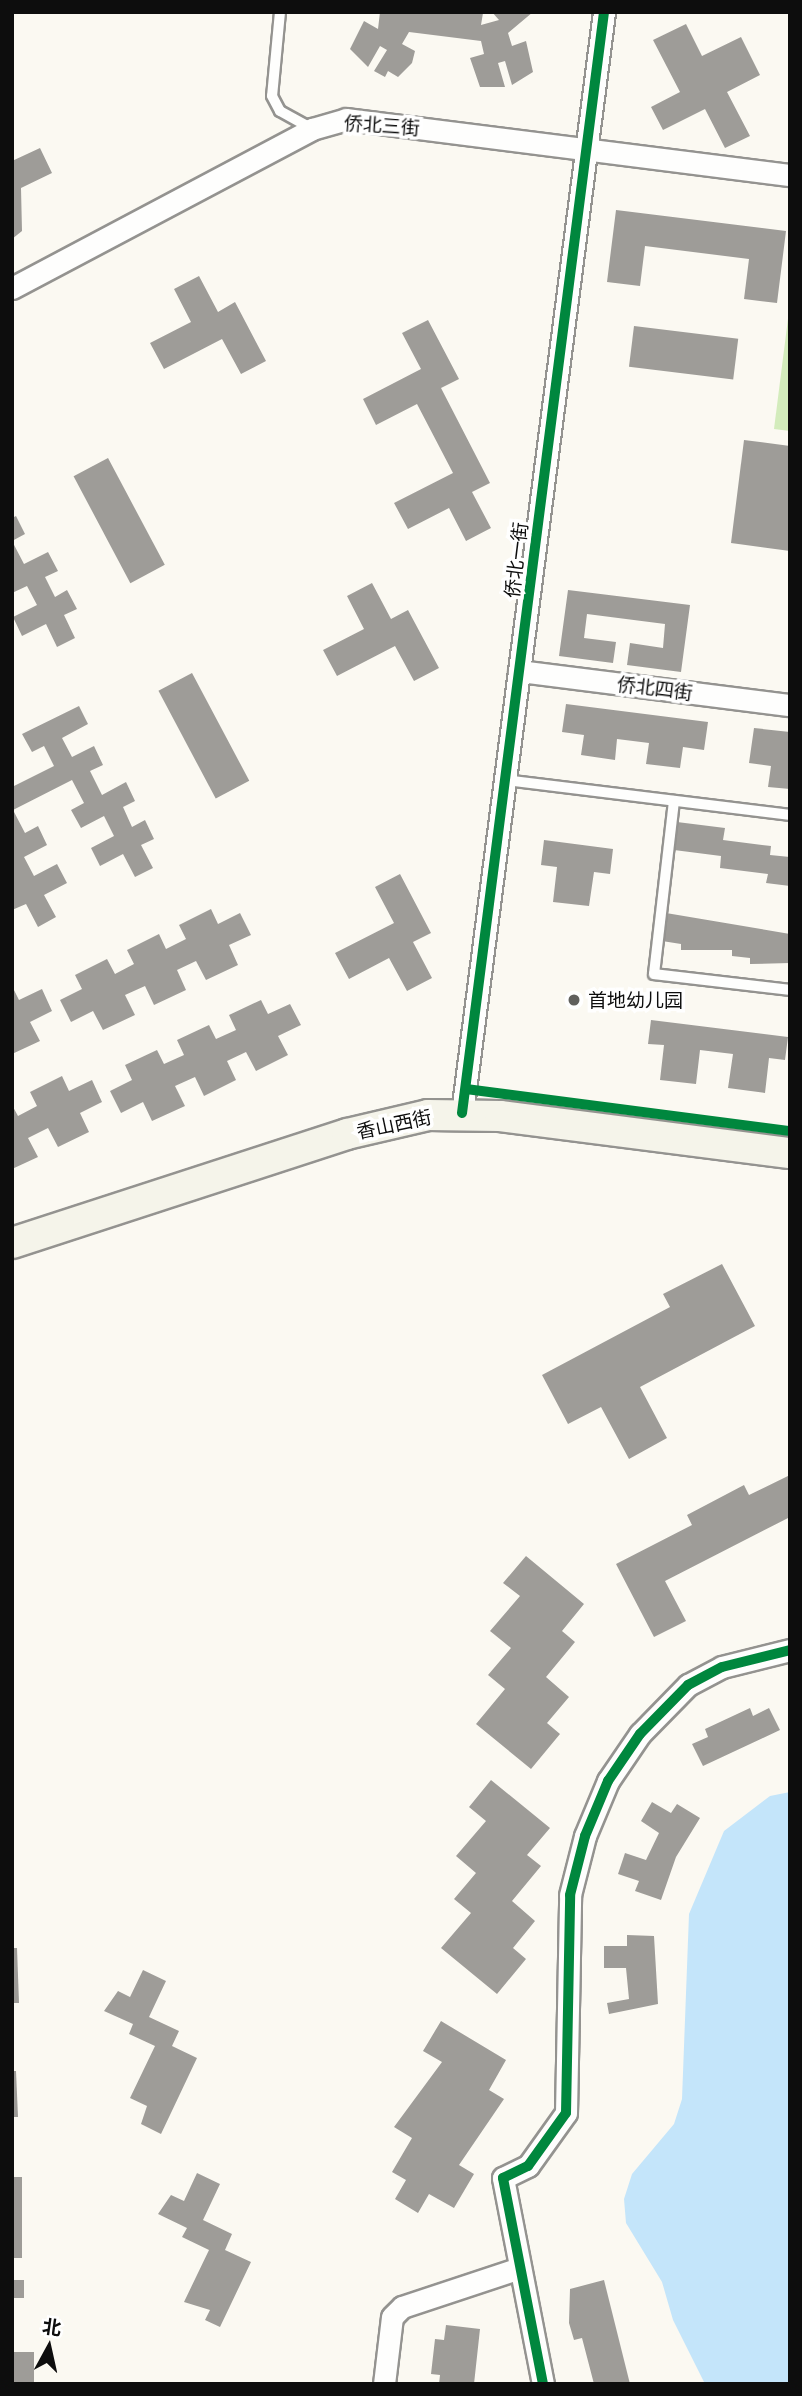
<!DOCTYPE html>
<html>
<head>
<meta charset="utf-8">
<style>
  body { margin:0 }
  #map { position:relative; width:802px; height:2396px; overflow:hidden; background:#fbf9f2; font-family:Literata,"Noto Sans SC",serif }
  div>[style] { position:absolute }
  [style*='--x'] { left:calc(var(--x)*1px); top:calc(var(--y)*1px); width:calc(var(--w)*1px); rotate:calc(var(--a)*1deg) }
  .forest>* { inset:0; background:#d3ecbc }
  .water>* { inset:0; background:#c4e5fa }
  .building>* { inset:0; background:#9e9c98; transform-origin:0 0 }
  .roads { filter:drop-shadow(2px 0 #949390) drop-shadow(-2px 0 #949390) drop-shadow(0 2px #949390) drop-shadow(0 -2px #949390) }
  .lane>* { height:10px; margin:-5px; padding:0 5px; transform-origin:5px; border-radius:5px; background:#fefefd }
  .street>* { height:21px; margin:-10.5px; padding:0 10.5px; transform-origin:10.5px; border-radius:10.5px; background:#fefefd }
  .secondary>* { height:30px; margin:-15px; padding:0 15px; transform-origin:15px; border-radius:15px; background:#f5f4ea }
  .cycleway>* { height:10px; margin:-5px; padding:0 5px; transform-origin:5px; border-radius:5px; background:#00873e }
  .dots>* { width:19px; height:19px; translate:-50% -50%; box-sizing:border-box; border:4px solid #fff; border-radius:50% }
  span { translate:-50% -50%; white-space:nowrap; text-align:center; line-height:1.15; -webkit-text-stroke:7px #fff; paint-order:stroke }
  .street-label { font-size:19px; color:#0d0d0d }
  .poi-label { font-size:19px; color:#0d0d0d }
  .left { translate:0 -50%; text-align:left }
  .frame { position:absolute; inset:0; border:14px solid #0d0d0d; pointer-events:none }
  .north { position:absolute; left:14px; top:2312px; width:70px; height:70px; -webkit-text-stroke:5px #fff; paint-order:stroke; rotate:8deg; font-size:19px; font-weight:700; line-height:28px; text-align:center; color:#0d0d0d }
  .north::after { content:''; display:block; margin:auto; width:24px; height:32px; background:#0d0d0d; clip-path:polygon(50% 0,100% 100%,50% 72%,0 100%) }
</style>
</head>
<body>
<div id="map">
  <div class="forest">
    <i style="clip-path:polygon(790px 303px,790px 431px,774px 429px)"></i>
  </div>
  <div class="water">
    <i style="clip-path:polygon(790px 1792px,790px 2384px,705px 2384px,673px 2320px,662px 2282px,626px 2223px,624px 2199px,632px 2174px,674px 2124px,682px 2099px,689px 1914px,724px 1831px,770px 1796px)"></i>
  </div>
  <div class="building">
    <i style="clip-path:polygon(380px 12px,483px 13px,481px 25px,499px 20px,492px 12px,533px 12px,508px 33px,512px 46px,526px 41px,533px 72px,512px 85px,505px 61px,498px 63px,505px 87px,480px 87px,470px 58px,484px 54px,481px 41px,409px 32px,402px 44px,415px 51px,412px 63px,398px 77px,388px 71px,385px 77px,374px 71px,387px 50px,380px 46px,368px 67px,350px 49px,364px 21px,378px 29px)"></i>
    <i style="clip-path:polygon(686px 24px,702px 56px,741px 37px,760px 75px,727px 92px,750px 136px,725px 148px,705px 109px,663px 130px,651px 107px,680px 92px,653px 40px)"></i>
    <i style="clip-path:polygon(40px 148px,52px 173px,21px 188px,22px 231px,12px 239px,12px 161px)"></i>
    <i style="clip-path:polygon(616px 210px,786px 231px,777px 303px,744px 299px,749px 259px,645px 246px,640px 286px,607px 282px)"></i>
    <i style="clip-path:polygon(199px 276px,218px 312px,235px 302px,266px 361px,241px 374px,222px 339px,164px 369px,150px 343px,191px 322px,174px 289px)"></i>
    <i style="clip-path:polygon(428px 320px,459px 379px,441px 388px,490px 483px,472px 492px,491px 528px,466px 541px,449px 508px,408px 529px,394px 503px,453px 473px,417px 404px,376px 425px,363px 399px,421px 369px,402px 333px)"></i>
    <i style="left:634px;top:326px;width:105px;height:41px;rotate:7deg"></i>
    <i style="clip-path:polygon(744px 440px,790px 446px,790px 551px,731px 543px)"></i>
    <i style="left:108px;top:458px;width:121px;height:39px;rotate:62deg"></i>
    <i style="clip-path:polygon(16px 516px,25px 534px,12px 541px,24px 564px,48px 552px,58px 571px,45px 577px,55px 597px,67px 590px,77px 609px,64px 615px,75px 638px,57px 647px,46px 624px,22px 636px,13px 617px,37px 605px,27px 586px,12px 593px,12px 518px)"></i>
    <i style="clip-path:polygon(372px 583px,391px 619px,408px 610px,439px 668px,414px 681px,395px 646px,337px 676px,323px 650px,364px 629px,347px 596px)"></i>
    <i style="clip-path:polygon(568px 590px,690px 605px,681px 672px,627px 665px,630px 643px,663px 648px,665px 624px,587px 614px,584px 638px,616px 642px,613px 663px,559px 656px)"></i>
    <i style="left:192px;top:673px;width:122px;height:38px;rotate:62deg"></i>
    <i style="clip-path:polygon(566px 704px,708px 722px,704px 750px,683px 747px,680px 768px,646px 764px,649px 743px,617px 739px,615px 760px,581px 755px,584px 735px,562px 732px)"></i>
    <i style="clip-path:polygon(79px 706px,88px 724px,62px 738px,72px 757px,94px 746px,103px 765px,90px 771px,102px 795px,126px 782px,135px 801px,123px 807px,132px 827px,145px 820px,154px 839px,141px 845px,153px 868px,135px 877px,123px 854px,100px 866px,91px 848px,114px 836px,104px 816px,81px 828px,71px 810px,84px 803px,72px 780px,13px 810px,25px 833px,38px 826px,47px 845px,24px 857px,34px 876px,57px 864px,67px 883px,44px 895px,56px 917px,38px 927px,26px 904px,12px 910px,12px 787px,54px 766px,44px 746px,32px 752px,22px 734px)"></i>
    <i style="clip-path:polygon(754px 728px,790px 732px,790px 789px,768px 787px,771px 766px,749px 763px)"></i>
    <i style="clip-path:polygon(677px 822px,725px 828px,723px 840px,771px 846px,770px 855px,790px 857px,790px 886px,766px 883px,768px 874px,720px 868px,721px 856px,674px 850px)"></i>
    <i style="clip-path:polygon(544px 840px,613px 849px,610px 874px,594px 872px,589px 906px,553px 902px,557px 867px,541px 865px)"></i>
    <i style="clip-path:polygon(400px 874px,431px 933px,413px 942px,432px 978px,407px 991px,389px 958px,349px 979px,335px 953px,394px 923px,375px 887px)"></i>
    <i style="clip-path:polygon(211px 909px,218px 924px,240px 913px,251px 935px,229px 945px,238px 965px,206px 980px,196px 961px,177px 970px,186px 990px,154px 1005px,145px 986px,125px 995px,135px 1015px,103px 1030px,93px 1011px,71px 1022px,60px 1000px,82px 989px,75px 975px,107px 959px,115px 974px,134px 964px,127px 950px,159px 934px,166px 949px,186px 939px,179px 925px)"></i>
    <i style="clip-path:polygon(666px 913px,790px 934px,790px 963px,750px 964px,750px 958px,732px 956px,732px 950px,681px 950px,681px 944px,662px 941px)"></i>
    <i style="clip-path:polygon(12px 986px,19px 1000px,42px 989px,52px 1011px,30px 1022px,40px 1041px,12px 1054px)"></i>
    <i style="clip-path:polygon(261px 1000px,268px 1014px,290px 1004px,301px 1025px,278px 1036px,288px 1055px,256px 1071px,246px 1052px,227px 1061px,236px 1080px,204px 1096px,195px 1077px,175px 1086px,185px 1106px,152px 1121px,143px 1102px,121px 1113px,110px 1091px,132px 1080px,125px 1065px,157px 1050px,164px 1064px,184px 1055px,177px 1040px,209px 1025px,216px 1039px,236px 1030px,229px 1015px)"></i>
    <i style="clip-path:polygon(651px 1020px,788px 1037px,785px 1060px,769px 1058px,765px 1093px,728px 1088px,733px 1054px,700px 1050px,696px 1084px,660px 1080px,664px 1045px,648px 1044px)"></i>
    <i style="clip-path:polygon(62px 1076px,69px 1091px,92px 1080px,102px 1102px,80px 1113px,89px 1132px,58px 1147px,48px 1128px,28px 1138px,38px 1157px,12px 1169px,12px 1105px,18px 1116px,37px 1106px,30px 1092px)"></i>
    <i style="clip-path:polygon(722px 1264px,755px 1326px,640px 1387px,667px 1438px,629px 1459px,601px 1407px,568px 1424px,542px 1375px,670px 1307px,663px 1294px)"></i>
    <i style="clip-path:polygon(790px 1475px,790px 1517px,665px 1581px,686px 1621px,654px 1637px,616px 1564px,692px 1525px,687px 1515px,744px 1485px,749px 1495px)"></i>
    <i style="clip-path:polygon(526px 1556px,584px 1604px,562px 1631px,575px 1642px,546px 1677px,569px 1697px,547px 1723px,560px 1734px,531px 1769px,476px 1724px,505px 1689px,488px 1675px,511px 1648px,490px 1631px,520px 1596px,503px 1583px)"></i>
    <i style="clip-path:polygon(750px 1708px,753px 1716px,769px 1708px,780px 1730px,703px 1766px,692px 1744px,708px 1737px,705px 1729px)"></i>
    <i style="clip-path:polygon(491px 1780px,550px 1828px,527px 1855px,541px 1866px,512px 1901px,535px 1921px,513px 1948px,526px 1959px,497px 1994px,441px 1948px,471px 1913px,454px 1899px,476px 1873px,456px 1856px,486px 1821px,469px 1807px)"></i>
    <i style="clip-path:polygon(652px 1802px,671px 1813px,677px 1804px,700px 1818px,676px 1857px,661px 1900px,635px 1891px,639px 1881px,618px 1874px,625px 1853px,646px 1860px,659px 1833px,641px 1821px)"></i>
    <i style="clip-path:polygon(627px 1935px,654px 1936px,658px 2004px,609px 2014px,607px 2003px,629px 1999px,626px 1968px,604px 1968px,604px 1946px,627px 1946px)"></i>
    <i style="clip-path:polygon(12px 1948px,17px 1948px,19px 2003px,12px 2003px)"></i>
    <i style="clip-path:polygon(143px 1970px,166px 1981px,149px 2017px,179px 2031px,172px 2046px,197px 2058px,161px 2134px,141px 2124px,147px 2106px,130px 2098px,155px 2046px,129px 2034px,133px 2024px,104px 2011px,118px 1991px,130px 1997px)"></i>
    <i style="clip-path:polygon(441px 2021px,506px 2060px,489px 2090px,504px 2099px,459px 2165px,474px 2174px,454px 2208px,429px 2194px,418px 2213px,395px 2199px,406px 2180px,392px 2172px,412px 2138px,394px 2127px,442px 2062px,423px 2051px)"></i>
    <i style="clip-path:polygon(12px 2071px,16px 2071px,18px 2117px,12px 2117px)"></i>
    <i style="clip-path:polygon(197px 2173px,220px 2184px,203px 2220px,232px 2234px,225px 2250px,251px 2262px,220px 2327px,205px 2320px,210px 2310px,184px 2302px,209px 2250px,182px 2237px,187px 2228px,158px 2214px,171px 2195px,184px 2201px)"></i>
    <i style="left:12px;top:2177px;width:10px;height:81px"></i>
    <i style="left:12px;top:2280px;width:12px;height:18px"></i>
    <i style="clip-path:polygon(604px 2280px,630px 2384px,594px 2384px,582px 2338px,574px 2340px,569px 2323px,570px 2289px)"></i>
    <i style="clip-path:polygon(446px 2325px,480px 2329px,474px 2384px,439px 2384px,440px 2375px,431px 2374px,435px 2339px,444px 2340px)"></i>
    <i style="left:12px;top:2352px;width:22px;height:32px"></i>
  </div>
  <div class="roads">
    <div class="lane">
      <i style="--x:280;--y:12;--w:84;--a:95.4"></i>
      <i style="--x:272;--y:96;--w:17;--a:62"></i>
      <i style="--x:280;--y:111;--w:37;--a:29"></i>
      <i style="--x:505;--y:780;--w:287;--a:7"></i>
      <i style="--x:674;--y:801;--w:174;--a:96.6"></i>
      <i style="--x:654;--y:974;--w:137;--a:6.7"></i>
    </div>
    <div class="street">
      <i style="--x:12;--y:288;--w:340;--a:-27.9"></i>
      <i style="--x:312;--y:129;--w:35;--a:-16"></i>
      <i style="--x:346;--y:119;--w:448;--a:7.2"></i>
      <i style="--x:519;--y:671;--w:273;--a:7.2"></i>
      <i style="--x:462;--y:1113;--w:1110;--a:-82.65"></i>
      <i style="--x:384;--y:2384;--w:67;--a:-83.2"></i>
      <i style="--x:392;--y:2317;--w:14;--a:-45"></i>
      <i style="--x:402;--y:2307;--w:124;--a:-18.3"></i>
      <i style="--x:543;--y:2384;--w:210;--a:-101"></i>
      <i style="--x:503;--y:2178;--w:28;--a:-26"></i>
      <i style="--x:528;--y:2166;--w:65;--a:-54.4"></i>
      <i style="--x:566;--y:2113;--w:218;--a:-88.9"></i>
      <i style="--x:570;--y:1895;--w:61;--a:-75.7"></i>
      <i style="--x:585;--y:1836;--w:60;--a:-67.3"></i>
      <i style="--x:608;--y:1781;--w:57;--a:-55.8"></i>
      <i style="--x:640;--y:1734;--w:69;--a:-45.6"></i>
      <i style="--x:688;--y:1685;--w:38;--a:-28"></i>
      <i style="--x:722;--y:1667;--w:70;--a:-14"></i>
    </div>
    <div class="secondary">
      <i style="--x:12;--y:1243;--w:352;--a:-18"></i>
      <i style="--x:347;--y:1134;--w:83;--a:-13.2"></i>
      <i style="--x:428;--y:1115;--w:72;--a:0.8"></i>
      <i style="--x:500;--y:1116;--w:292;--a:7.3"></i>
    </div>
  </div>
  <div class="cycleway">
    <i style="--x:466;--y:1089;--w:327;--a:7.4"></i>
    <i style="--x:462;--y:1113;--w:1110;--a:-82.65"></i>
    <i style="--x:543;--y:2384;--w:210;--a:-101"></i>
    <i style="--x:503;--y:2178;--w:28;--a:-26"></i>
    <i style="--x:528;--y:2166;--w:65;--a:-54.4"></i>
    <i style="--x:566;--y:2113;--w:218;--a:-88.9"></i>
    <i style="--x:570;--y:1895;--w:61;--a:-75.7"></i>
    <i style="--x:585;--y:1836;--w:60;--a:-67.3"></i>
    <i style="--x:608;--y:1781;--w:57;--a:-55.8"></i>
    <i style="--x:640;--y:1734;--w:69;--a:-45.6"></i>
    <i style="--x:688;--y:1685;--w:38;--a:-28"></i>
    <i style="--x:722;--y:1667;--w:70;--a:-14"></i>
  </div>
  <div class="dots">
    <i style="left:574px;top:1000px;background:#60605d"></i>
  </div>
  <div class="street-label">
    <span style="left:382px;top:125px;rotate:4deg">侨北三街</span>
    <span style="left:516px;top:560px;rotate:-83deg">侨北一街</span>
    <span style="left:655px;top:688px;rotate:7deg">侨北四街</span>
    <span style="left:394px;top:1124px;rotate:-12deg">香山西街</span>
  </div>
  <div class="poi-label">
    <span class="left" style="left:588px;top:1000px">首地幼儿园</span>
  </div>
  <div class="frame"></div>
  <div class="north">北</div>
</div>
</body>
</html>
